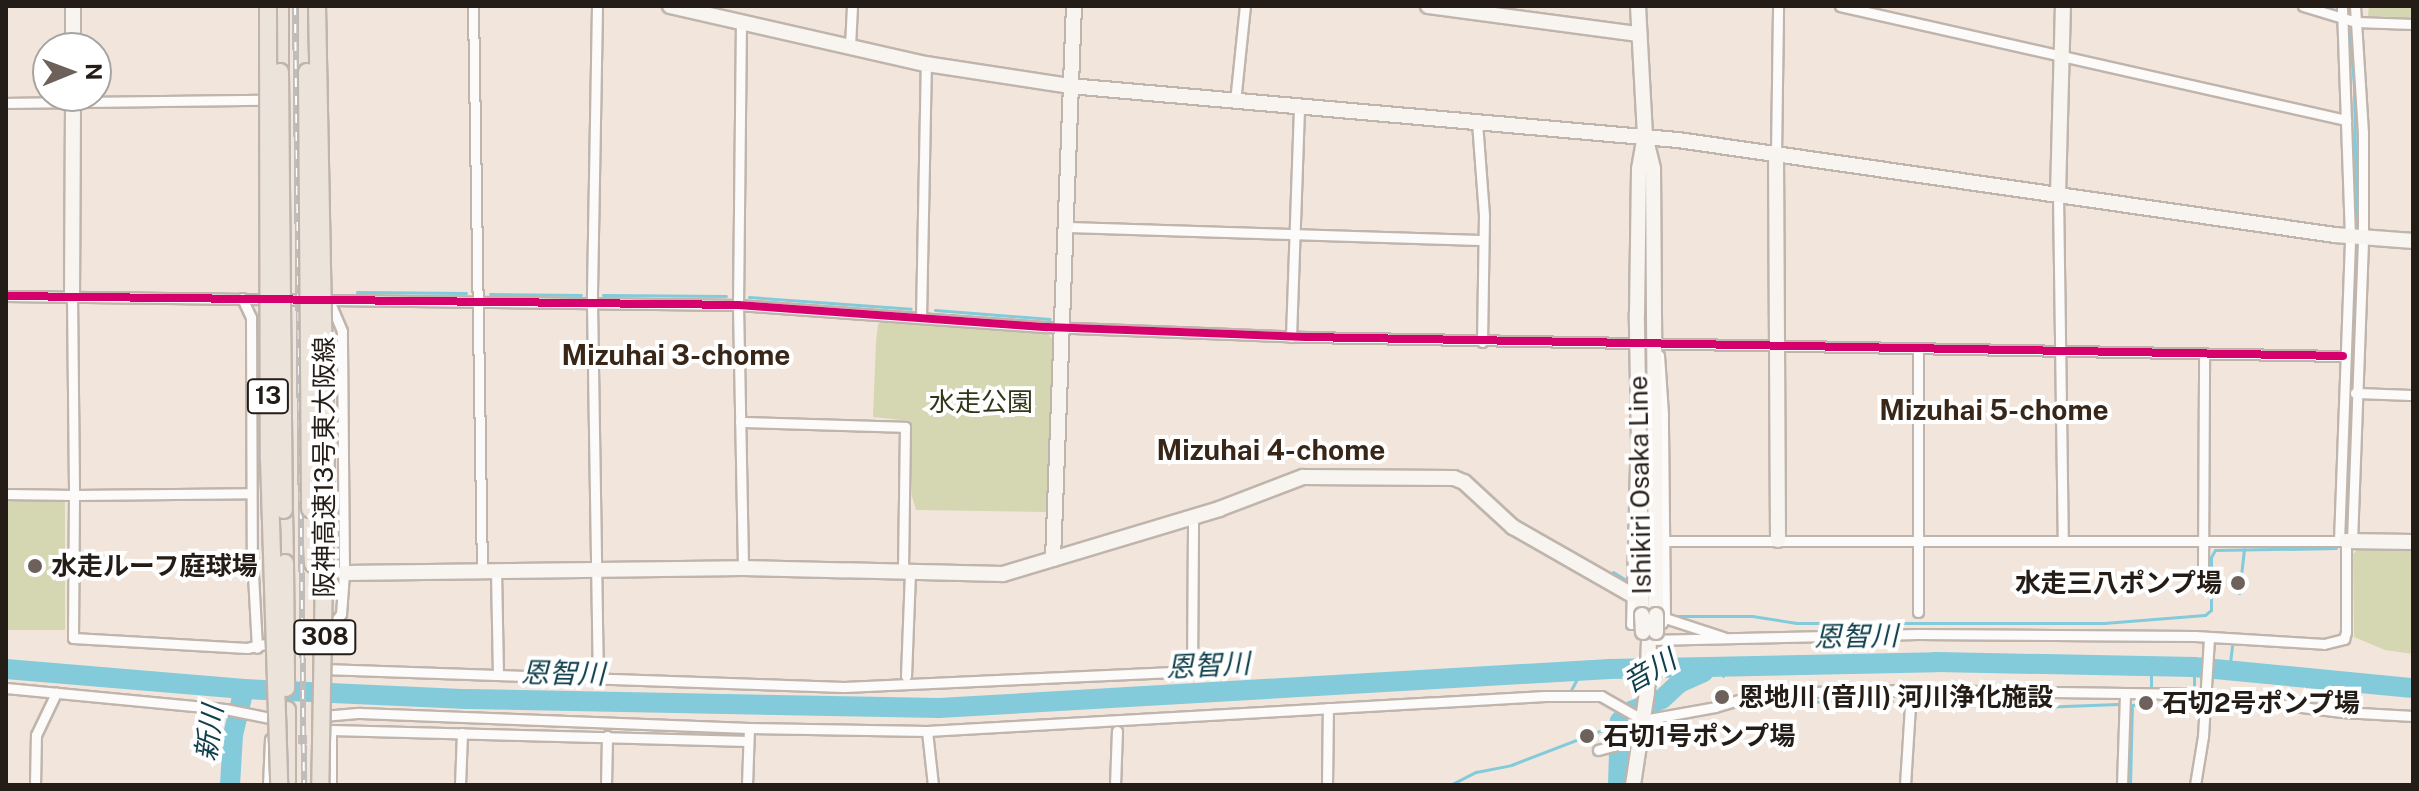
<!DOCTYPE html>
<html>
<head>
<meta charset="utf-8">
<style>
  body { margin:0 }
  #map { position:relative; width:2419px; height:791px; overflow:hidden; background:#f2e5db; font-family:"Public Sans","Noto Sans JP",sans-serif }
  div>[style] { position:absolute }
  [style*='--x'] { left:calc(var(--x)*1px); top:calc(var(--y)*1px); width:calc(var(--w)*1px); rotate:calc(var(--a)*1deg) }
  .green>* { inset:0; background:#d4d7b1; transform-origin:0 0 }
  .stream>* { height:3px; margin:-1.5px; padding:0 1.5px; transform-origin:1.5px; border-radius:1.5px; background:#83cada }
  .river>* { height:20px; margin:-10px; padding:0 10px; transform-origin:10px; border-radius:10px; background:#83cada }
  .street-tunnel>* { height:9px; margin-top:-4.5px; transform-origin:0; background:repeating-linear-gradient(90deg,#c9bdb4 0 9px,transparent 0 13.5px) }
  .roads { filter:drop-shadow(2px 0 #bfb5ad) drop-shadow(-2px 0 #bfb5ad) drop-shadow(0 2px #bfb5ad) drop-shadow(0 -2px #bfb5ad) }
  .street>* { height:9px; margin:-4.5px; padding:0 4.5px; transform-origin:4.5px; border-radius:4.5px; background:#fdfbfa }
  .secondary>* { height:14px; margin:-7px; padding:0 7px; transform-origin:7px; border-radius:7px; background:#f8f4f0 }
  .highway>* { height:16px; margin:-8px; padding:0 8px; transform-origin:8px; border-radius:8px; background:#ece4da }
  .rail>* { height:6px; margin-top:-3px; transform-origin:0; background:repeating-linear-gradient(90deg,#fff 0 9px,#bfbcba 0 18px); box-sizing:border-box; border-block:2px solid #bfbcba }
  .bridges { filter:drop-shadow(2px 0 #bfb5ad) drop-shadow(-2px 0 #bfb5ad) drop-shadow(0 2px #bfb5ad) drop-shadow(0 -2px #bfb5ad) }
  .secondary-bridge>* { height:14px; margin:-7px; padding:0 7px; transform-origin:7px; border-radius:7px; background:#f8f4f0 }
  .highway-bridge>* { height:16px; margin:-8px; padding:0 8px; transform-origin:8px; border-radius:8px; background:#ece4da }
  .cycleway>* { height:8px; margin:-4px; padding:0 4px; transform-origin:4px; border-radius:4px; background:#d6006c }
  .dots>* { width:22px; height:22px; translate:-50% -50%; box-sizing:border-box; border:4px solid #fff; border-radius:50% }
  span { translate:-50% -50%; white-space:nowrap; text-align:center; line-height:1.15; -webkit-text-stroke:8px #fff; paint-order:stroke }
  .shield-label span { padding:2px 6px; background:#fff; border:2px solid; border-radius:6px; -webkit-text-stroke-width:0 }
  .shield-label { font-size:24px; color:#241c16; font-weight:700 }
  .park-label { font-size:26px; color:#303716 }
  .street-label { font-size:26px; color:#241c16 }
  .poi-label { font-size:26px; color:#241c16; font-weight:700 }
  .left { translate:0 -50%; text-align:left }
  .right { translate:-100% -50%; text-align:right }
  .neighbourhood-label { font-size:28px; color:#382719; font-weight:700 }
  .water-label { font-size:28px; color:#0e3f4b; font-style:italic }
  .frame { position:absolute; inset:0; border:8px solid #241c16; pointer-events:none }
  .north { position:absolute; left:32px; top:32px; width:80px; height:80px; box-sizing:border-box; background:#fff; border:2px solid #a7a4a2; border-radius:50%; rotate:89deg; font-size:22px; font-weight:700; line-height:32px; text-align:center; color:#241c16 }
  .north::after { content:''; display:block; margin:auto; width:28px; height:36px; background:#6c625b; clip-path:polygon(50% 0,100% 100%,50% 72%,0 100%) }
</style>
</head>
<body>
<div id="map">
  <div class="green">
    <i style="clip-path:polygon(2369px 6px,2413px 6px,2413px 18px,2368px 16px)"></i>
    <i style="clip-path:polygon(882px 322px,1047px 333px,1055px 342px,1049px 512px,916px 510px,912px 496px,911px 421px,873px 417px,876px 342px,878px 324px)"></i>
    <i style="left:6px;top:501px;width:59px;height:129px"></i>
    <i style="clip-path:polygon(2359px 548px,2413px 549px,2413px 654px,2385px 650px,2354px 637px,2353px 554px)"></i>
  </div>
  <div class="stream">
    <i style="--x:2348;--y:6;--w:4;--a:90"></i>
    <i style="--x:2349;--y:30;--w:56;--a:84.9"></i>
    <i style="--x:2354;--y:86;--w:131;--a:89.1"></i>
    <i style="--x:357;--y:292;--w:109;--a:0.5"></i>
    <i style="--x:490;--y:294;--w:91;--a:0.6"></i>
    <i style="--x:603;--y:295;--w:123;--a:0.5"></i>
    <i style="--x:749;--y:297;--w:162;--a:4.2"></i>
    <i style="--x:935;--y:310;--w:115;--a:4.5"></i>
    <i style="--x:2351;--y:341;--w:85;--a:-87.3"></i>
    <i style="--x:2346;--y:533;--w:117;--a:-89"></i>
    <i style="--x:1613;--y:572;--w:13;--a:32"></i>
    <i style="--x:2239;--y:593;--w:44;--a:-83.5"></i>
    <i style="--x:1673;--y:616;--w:79;--a:0"></i>
    <i style="--x:1752;--y:616;--w:45;--a:9"></i>
    <i style="--x:1796;--y:623;--w:308;--a:0"></i>
    <i style="--x:2104;--y:623;--w:101;--a:-4.5"></i>
    <i style="--x:2205;--y:615;--w:8;--a:-40"></i>
    <i style="--x:2211;--y:610;--w:53;--a:-90"></i>
    <i style="--x:2211;--y:557;--w:8;--a:-60"></i>
    <i style="--x:2215;--y:550;--w:121;--a:-0.9"></i>
    <i style="--x:1722;--y:666;--w:10;--a:84"></i>
    <i style="--x:2151;--y:666;--w:21;--a:90"></i>
    <i style="--x:2229;--y:671;--w:25;--a:-83"></i>
    <i style="--x:2194;--y:688;--w:21;--a:-90"></i>
    <i style="--x:1571;--y:690;--w:21;--a:-62"></i>
    <i style="--x:1923;--y:703;--w:87;--a:3.3"></i>
    <i style="--x:2010;--y:708;--w:108;--a:-2.1"></i>
    <i style="--x:1757;--y:708;--w:24;--a:-15"></i>
    <i style="--x:1780;--y:702;--w:112;--a:-0.5"></i>
    <i style="--x:1618;--y:735;--w:9;--a:-49"></i>
    <i style="--x:1450;--y:785;--w:29;--a:-27"></i>
    <i style="--x:1476;--y:772;--w:36;--a:-11"></i>
    <i style="--x:1511;--y:765;--w:115;--a:-21"></i>
    <i style="--x:2130;--y:785;--w:80;--a:-88.6"></i>
    <i style="--x:2132;--y:705;--w:19;--a:-6"></i>
    <i style="--x:2151;--y:703;--w:7;--a:-90"></i>
  </div>
  <div class="river">
    <i style="--x:6;--y:669;--w:239;--a:4.8"></i>
    <i style="--x:244;--y:689;--w:223;--a:2.6"></i>
    <i style="--x:467;--y:699;--w:472;--a:1.1"></i>
    <i style="--x:939;--y:708;--w:672;--a:-3.33"></i>
    <i style="--x:1610;--y:669;--w:326;--a:-1.2"></i>
    <i style="--x:1936;--y:662;--w:258;--a:1.1"></i>
    <i style="--x:2194;--y:667;--w:220;--a:5.5"></i>
    <i style="--x:230;--y:785;--w:50;--a:-86.6"></i>
    <i style="--x:233;--y:735;--w:47;--a:-76.6"></i>
    <i style="--x:1618;--y:785;--w:64;--a:-88.2"></i>
    <i style="--x:1620;--y:721;--w:15;--a:-42"></i>
    <i style="--x:1631;--y:711;--w:33;--a:-21"></i>
    <i style="--x:1662;--y:699;--w:23;--a:-43"></i>
    <i style="--x:1679;--y:683;--w:27;--a:-24"></i>
  </div>
  <div class="street-tunnel">
    <i style="--x:285;--y:739;--w:38;--a:0"></i>
  </div>
  <div class="roads">
    <div class="street">
      <i style="--x:473;--y:6;--w:565;--a:89.09"></i>
      <i style="--x:597;--y:6;--w:297;--a:91"></i>
      <i style="--x:592;--y:303;--w:370;--a:89.1"></i>
      <i style="--x:1840;--y:6;--w:519;--a:12.7"></i>
      <i style="--x:2303;--y:6;--w:55;--a:16.8"></i>
      <i style="--x:2356;--y:22;--w:57;--a:2"></i>
      <i style="--x:741;--y:20;--w:285;--a:90.6"></i>
      <i style="--x:738;--y:305;--w:263;--a:88.9"></i>
      <i style="--x:850;--y:46;--w:40;--a:-87.1"></i>
      <i style="--x:1235;--y:102;--w:97;--a:-84.1"></i>
      <i style="--x:6;--y:103;--w:254;--a:-0.7"></i>
      <i style="--x:1477;--y:122;--w:93;--a:85.7"></i>
      <i style="--x:1484;--y:215;--w:127;--a:90.9"></i>
      <i style="--x:1776;--y:155;--w:149;--a:-89.2"></i>
      <i style="--x:2058;--y:195;--w:346;--a:89.2"></i>
      <i style="--x:1065;--y:227;--w:418;--a:1.8"></i>
      <i style="--x:6;--y:296;--w:732;--a:0.7"></i>
      <i style="--x:738;--y:305;--w:310;--a:4.1"></i>
      <i style="--x:1047;--y:327;--w:259;--a:2.2"></i>
      <i style="--x:1306;--y:337;--w:1037;--a:1.05"></i>
      <i style="--x:72;--y:297;--w:198;--a:89.4"></i>
      <i style="--x:74;--y:495;--w:177;--a:-0.6"></i>
      <i style="--x:242;--y:298;--w:21;--a:65"></i>
      <i style="--x:251;--y:317;--w:239;--a:89.8"></i>
      <i style="--x:252;--y:556;--w:92;--a:86.9"></i>
      <i style="--x:921;--y:318;--w:254;--a:-88.9"></i>
      <i style="--x:1291;--y:337;--w:229;--a:-88"></i>
      <i style="--x:2355;--y:393;--w:58;--a:2"></i>
      <i style="--x:740;--y:422;--w:165;--a:1.7"></i>
      <i style="--x:905;--y:427;--w:146;--a:90.8"></i>
      <i style="--x:1635;--y:465;--w:159;--a:91.4"></i>
      <i style="--x:1631;--y:624;--w:31;--a:-2"></i>
      <i style="--x:1662;--y:623;--w:6;--a:-59"></i>
      <i style="--x:1665;--y:618;--w:204;--a:-90.6"></i>
      <i style="--x:1663;--y:414;--w:59;--a:-93.9"></i>
      <i style="--x:6;--y:494;--w:68;--a:0.8"></i>
      <i style="--x:74;--y:495;--w:143;--a:90.4"></i>
      <i style="--x:73;--y:638;--w:174;--a:3.3"></i>
      <i style="--x:247;--y:648;--w:83;--a:-12.5"></i>
      <i style="--x:328;--y:630;--w:21;--a:-51"></i>
      <i style="--x:341;--y:614;--w:41;--a:-85.8"></i>
      <i style="--x:344;--y:573;--w:242;--a:-90.5"></i>
      <i style="--x:342;--y:331;--w:34;--a:-113"></i>
      <i style="--x:2339;--y:541;--w:304;--a:-87.9"></i>
      <i style="--x:2350;--y:237;--w:231;--a:-92"></i>
      <i style="--x:2352;--y:541;--w:303;--a:-87.9"></i>
      <i style="--x:2363;--y:238;--w:105;--a:-90"></i>
      <i style="--x:2363;--y:133;--w:127;--a:-93.6"></i>
      <i style="--x:2203;--y:568;--w:213;--a:-89.7"></i>
      <i style="--x:496;--y:571;--w:103;--a:88.9"></i>
      <i style="--x:1918;--y:612;--w:264;--a:-90"></i>
      <i style="--x:1665;--y:618;--w:61;--a:18.1"></i>
      <i style="--x:1649;--y:640;--w:269;--a:-1.3"></i>
      <i style="--x:1918;--y:634;--w:277;--a:0.4"></i>
      <i style="--x:2195;--y:636;--w:129;--a:3.5"></i>
      <i style="--x:2324;--y:644;--w:21;--a:-14"></i>
      <i style="--x:2344;--y:639;--w:7;--a:-74"></i>
      <i style="--x:2346;--y:632;--w:91;--a:-90"></i>
      <i style="--x:2346;--y:541;--w:682;--a:180"></i>
      <i style="--x:323;--y:669;--w:521;--a:1.98"></i>
      <i style="--x:844;--y:687;--w:379;--a:-2.6"></i>
      <i style="--x:1192;--y:672;--w:156;--a:-89.6"></i>
      <i style="--x:906;--y:676;--w:103;--a:-87.8"></i>
      <i style="--x:6;--y:688;--w:220;--a:5.5"></i>
      <i style="--x:225;--y:709;--w:51;--a:11.3"></i>
      <i style="--x:323;--y:716;--w:37;--a:-5"></i>
      <i style="--x:360;--y:713;--w:389;--a:2.2"></i>
      <i style="--x:927;--y:731;--w:54;--a:83.7"></i>
      <i style="--x:1598;--y:750;--w:42;--a:-15"></i>
      <i style="--x:35;--y:785;--w:50;--a:-88.9"></i>
      <i style="--x:36;--y:735;--w:47;--a:-64.5"></i>
      <i style="--x:268;--y:785;--w:46;--a:-87.5"></i>
      <i style="--x:331;--y:785;--w:55;--a:-90"></i>
      <i style="--x:331;--y:730;--w:417;--a:1.5"></i>
      <i style="--x:460;--y:785;--w:52;--a:-87.8"></i>
      <i style="--x:606;--y:785;--w:49;--a:-88.8"></i>
      <i style="--x:747;--y:785;--w:57;--a:-88"></i>
      <i style="--x:749;--y:728;--w:178;--a:1"></i>
      <i style="--x:927;--y:731;--w:619;--a:-3.24"></i>
      <i style="--x:1545;--y:696;--w:56;--a:0"></i>
      <i style="--x:1601;--y:696;--w:48;--a:29.7"></i>
      <i style="--x:1643;--y:720;--w:73;--a:-10.2"></i>
      <i style="--x:1715;--y:707;--w:49;--a:-16.6"></i>
      <i style="--x:1762;--y:693;--w:149;--a:-1.2"></i>
      <i style="--x:1911;--y:690;--w:286;--a:0.8"></i>
      <i style="--x:2197;--y:694;--w:146;--a:7.1"></i>
      <i style="--x:2342;--y:712;--w:71;--a:3.2"></i>
      <i style="--x:1115;--y:785;--w:54;--a:-87.9"></i>
      <i style="--x:1327;--y:785;--w:77;--a:-89.3"></i>
      <i style="--x:1905;--y:785;--w:95;--a:-86.4"></i>
      <i style="--x:2122;--y:785;--w:92;--a:-88.1"></i>
      <i style="--x:2195;--y:785;--w:50;--a:-80.7"></i>
      <i style="--x:2203;--y:736;--w:99;--a:-86.5"></i>
    </div>
    <div class="secondary">
      <i style="--x:670;--y:6;--w:262;--a:12.8"></i>
      <i style="--x:926;--y:64;--w:146;--a:8.7"></i>
      <i style="--x:1070;--y:86;--w:610;--a:5.08"></i>
      <i style="--x:1678;--y:140;--w:664;--a:8.23"></i>
      <i style="--x:2335;--y:235;--w:78;--a:4.4"></i>
      <i style="--x:1428;--y:6;--w:213;--a:7.6"></i>
      <i style="--x:1638;--y:6;--w:130;--a:86.9"></i>
      <i style="--x:1645;--y:136;--w:34;--a:76"></i>
      <i style="--x:1653;--y:169;--w:446;--a:89.6"></i>
      <i style="--x:73;--y:48;--w:42;--a:-90"></i>
      <i style="--x:1776;--y:155;--w:385;--a:89.7"></i>
      <i style="--x:2058;--y:195;--w:189;--a:-88.5"></i>
      <i style="--x:72;--y:297;--w:201;--a:-89.7"></i>
      <i style="--x:2346;--y:541;--w:67;--a:0.9"></i>
      <i style="--x:1053;--y:559;--w:553;--a:-87.83"></i>
      <i style="--x:344;--y:573;--w:399;--a:-0.7"></i>
      <i style="--x:743;--y:568;--w:260;--a:1.3"></i>
      <i style="--x:1003;--y:574;--w:226;--a:-16.7"></i>
      <i style="--x:1219;--y:509;--w:90;--a:-20.9"></i>
      <i style="--x:1303;--y:477;--w:151;--a:0.4"></i>
      <i style="--x:1454;--y:478;--w:11;--a:22"></i>
      <i style="--x:1464;--y:482;--w:67;--a:42.6"></i>
      <i style="--x:1513;--y:527;--w:137;--a:29.7"></i>
      <i style="--x:1642;--y:615;--w:301;--a:-91"></i>
      <i style="--x:1637;--y:314;--w:145;--a:-89.2"></i>
      <i style="--x:1639;--y:169;--w:29;--a:-80"></i>
      <i style="--x:1633;--y:785;--w:94;--a:-81.4"></i>
      <i style="--x:1647;--y:692;--w:52;--a:-87.8"></i>
      <i style="--x:1649;--y:640;--w:11;--a:-49"></i>
    </div>
    <div class="highway">
      <i style="--x:280;--y:6;--w:66;--a:90"></i>
      <i style="--x:307;--y:6;--w:66;--a:90"></i>
      <i style="--x:310;--y:509;--w:55;--a:86.9"></i>
      <i style="--x:284;--y:510;--w:53;--a:88.9"></i>
      <i style="--x:287;--y:710;--w:75;--a:90"></i>
    </div>
  </div>
  <div class="rail">
    <i style="--x:295;--y:6;--w:779;--a:89.34"></i>
  </div>
  <div class="bridges">
    <div class="secondary-bridge">
      <i style="--x:1642;--y:615;--w:17;--a:87"></i>
      <i style="--x:1656;--y:632;--w:17;--a:-90"></i>
    </div>
    <div class="highway-bridge">
      <i style="--x:268;--y:6;--w:453;--a:89.9"></i>
      <i style="--x:269;--y:459;--w:326;--a:88.2"></i>
      <i style="--x:317;--y:6;--w:451;--a:88.9"></i>
      <i style="--x:326;--y:457;--w:328;--a:91"></i>
      <i style="--x:280;--y:72;--w:438;--a:89.5"></i>
      <i style="--x:307;--y:72;--w:437;--a:89.6"></i>
      <i style="--x:285;--y:563;--w:125;--a:89.5"></i>
    </div>
  </div>
  <div class="cycleway">
    <i style="--x:6;--y:296;--w:732;--a:0.7"></i>
    <i style="--x:738;--y:305;--w:310;--a:4.1"></i>
    <i style="--x:1047;--y:327;--w:259;--a:2.2"></i>
    <i style="--x:1306;--y:337;--w:1037;--a:1.05"></i>
  </div>
  <div class="dots">
    <i style="left:35px;top:566px;background:#6c625b"></i>
    <i style="left:2238px;top:583px;background:#6c625b"></i>
    <i style="left:1722px;top:697px;background:#6c625b"></i>
    <i style="left:2146px;top:703px;background:#6c625b"></i>
    <i style="left:1587px;top:736px;background:#6c625b"></i>
  </div>
  <div class="shield-label">
    <span style="left:268px;top:396px">13</span>
    <span style="left:325px;top:637px">308</span>
  </div>
  <div class="park-label">
    <span style="left:981px;top:402px">水走公園</span>
  </div>
  <div class="street-label">
    <span style="left:324px;top:467px;rotate:-90deg">阪神高速13号東大阪線</span>
    <span style="left:1640px;top:485px;rotate:-91deg">Ishikiri Osaka Line</span>
  </div>
  <div class="poi-label">
    <span class="left" style="left:51px;top:566px">水走ルーフ庭球場</span>
    <span class="right" style="left:2222px;top:583px">水走三八ポンプ場</span>
    <span class="left" style="left:1738px;top:697px">恩地川 (音川) 河川浄化施設</span>
    <span class="left" style="left:2162px;top:703px">石切2号ポンプ場</span>
    <span class="left" style="left:1603px;top:736px">石切1号ポンプ場</span>
  </div>
  <div class="neighbourhood-label">
    <span style="left:676px;top:355px">Mizuhai 3-chome</span>
    <span style="left:1994px;top:410px">Mizuhai 5-chome</span>
    <span style="left:1271px;top:450px">Mizuhai 4-chome</span>
  </div>
  <div class="water-label">
    <span style="left:1856px;top:636px;rotate:-1deg">恩智川</span>
    <span style="left:1208px;top:665px;rotate:-3deg">恩智川</span>
    <span style="left:1649px;top:671px;rotate:-30deg">音川</span>
    <span style="left:563px;top:673px;rotate:1deg">恩智川</span>
    <span style="left:209px;top:733px;rotate:-82deg">新川</span>
  </div>
  <div class="frame"></div>
  <div class="north">N</div>
</div>
</body>
</html>
